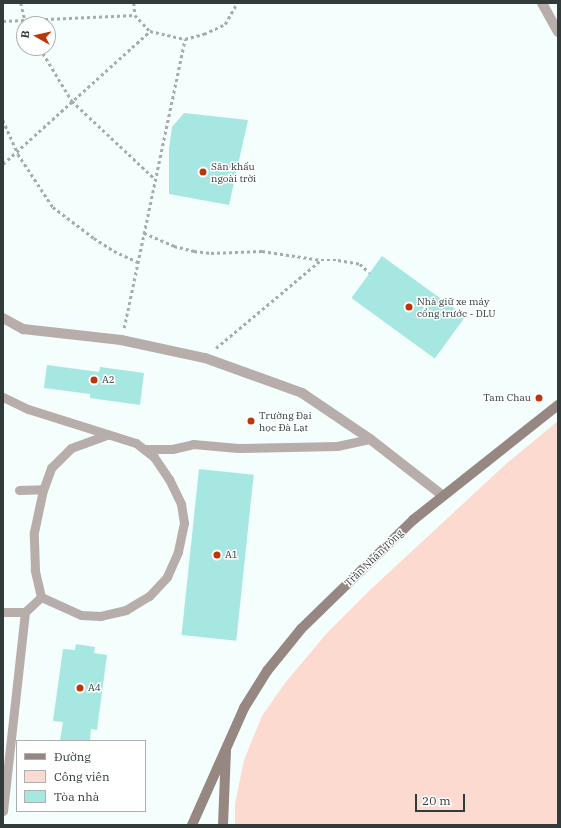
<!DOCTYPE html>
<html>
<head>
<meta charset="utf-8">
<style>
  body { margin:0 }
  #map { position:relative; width:561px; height:828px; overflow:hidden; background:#f3fefd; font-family:"IBM Plex Serif",serif }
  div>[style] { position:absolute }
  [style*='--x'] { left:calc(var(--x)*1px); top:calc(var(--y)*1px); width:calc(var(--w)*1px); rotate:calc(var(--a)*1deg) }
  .green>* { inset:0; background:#fcdad0 }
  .building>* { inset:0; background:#a6e7e2; transform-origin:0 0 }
  .path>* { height:2.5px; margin-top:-1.25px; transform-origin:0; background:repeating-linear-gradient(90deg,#a2adac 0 3px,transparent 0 6px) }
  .service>* { height:9px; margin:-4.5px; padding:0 4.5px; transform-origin:4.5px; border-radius:4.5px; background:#b7adaa }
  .minor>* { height:10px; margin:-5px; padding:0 5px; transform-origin:5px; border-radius:5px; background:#b7adaa }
  .secondary>* { height:10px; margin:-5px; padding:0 5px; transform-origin:5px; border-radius:5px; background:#968783 }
  .dots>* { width:11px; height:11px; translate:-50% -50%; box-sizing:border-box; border:2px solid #fff; border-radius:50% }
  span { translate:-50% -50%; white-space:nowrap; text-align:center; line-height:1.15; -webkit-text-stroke:3px #fff; paint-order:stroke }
  .poi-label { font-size:10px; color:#303b3a }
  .left { translate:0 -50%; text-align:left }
  .right { translate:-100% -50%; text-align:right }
  .street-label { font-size:10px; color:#303b3a }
  .frame { position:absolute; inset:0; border:4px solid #303b3a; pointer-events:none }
  .legend { position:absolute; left:16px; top:740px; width:130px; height:72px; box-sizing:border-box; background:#fff; border:1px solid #acb1b0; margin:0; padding:5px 7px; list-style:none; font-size:12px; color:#303b3a }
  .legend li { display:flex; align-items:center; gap:8px; height:20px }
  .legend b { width:20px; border:1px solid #acb1b0 }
  .north { position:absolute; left:16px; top:16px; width:40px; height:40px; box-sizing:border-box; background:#fff; border:1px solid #acb1b0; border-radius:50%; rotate:278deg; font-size:11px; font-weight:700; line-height:16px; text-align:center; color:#303b3a }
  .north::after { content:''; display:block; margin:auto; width:14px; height:18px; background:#be3607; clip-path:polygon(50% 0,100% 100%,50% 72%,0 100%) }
  .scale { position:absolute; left:415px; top:794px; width:50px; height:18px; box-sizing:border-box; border:2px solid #303b3a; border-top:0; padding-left:5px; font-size:12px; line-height:14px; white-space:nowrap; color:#303b3a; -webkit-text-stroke:3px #fff; paint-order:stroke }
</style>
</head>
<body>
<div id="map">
  <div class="green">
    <i style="clip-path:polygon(558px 421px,558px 825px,235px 825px,235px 804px,244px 760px,262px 716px,285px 683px,327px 633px,370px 590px,507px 463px)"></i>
  </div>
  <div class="building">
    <i style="clip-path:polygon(184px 113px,248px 120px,229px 205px,169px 194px,169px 149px,172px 127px)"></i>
    <i style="left:382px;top:256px;width:103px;height:52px;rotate:36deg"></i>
    <i style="clip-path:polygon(47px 365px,99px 372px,100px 367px,144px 373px,140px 405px,90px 398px,90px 394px,44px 388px)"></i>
    <i style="left:199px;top:469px;width:55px;height:167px;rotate:6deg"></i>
    <i style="clip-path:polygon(76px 644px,95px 647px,94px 653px,107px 655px,97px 730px,91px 729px,90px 741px,60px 741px,63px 722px,53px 721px,63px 649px,75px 650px)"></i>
  </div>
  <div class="path">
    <i style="--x:21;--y:3;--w:22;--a:77"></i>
    <i style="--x:134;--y:3;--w:12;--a:85"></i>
    <i style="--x:135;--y:15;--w:22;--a:47"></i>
    <i style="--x:150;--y:31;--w:36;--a:13"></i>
    <i style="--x:185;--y:39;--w:20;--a:-15"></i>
    <i style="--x:204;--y:34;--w:23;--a:-25"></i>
    <i style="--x:225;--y:24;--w:24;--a:-60"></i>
    <i style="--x:3;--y:21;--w:132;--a:-2.6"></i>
    <i style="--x:40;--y:48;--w:62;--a:58.9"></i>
    <i style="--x:72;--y:101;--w:114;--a:43.2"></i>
    <i style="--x:3;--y:120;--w:37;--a:66"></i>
    <i style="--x:18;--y:154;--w:64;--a:56.6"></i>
    <i style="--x:53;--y:207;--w:51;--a:37.1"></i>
    <i style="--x:94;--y:238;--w:24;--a:33"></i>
    <i style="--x:114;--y:251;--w:26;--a:25"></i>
    <i style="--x:3;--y:164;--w:198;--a:-42.1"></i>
    <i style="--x:144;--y:233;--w:33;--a:23"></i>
    <i style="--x:174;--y:246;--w:21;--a:14"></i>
    <i style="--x:194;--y:251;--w:17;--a:7"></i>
    <i style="--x:211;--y:253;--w:51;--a:-2.2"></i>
    <i style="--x:262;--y:251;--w:60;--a:8.7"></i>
    <i style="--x:321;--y:260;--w:17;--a:0"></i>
    <i style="--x:338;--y:260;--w:22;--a:10"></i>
    <i style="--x:360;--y:264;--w:13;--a:42"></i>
    <i style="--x:124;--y:328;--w:295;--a:-78.1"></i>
    <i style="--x:216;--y:348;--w:137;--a:-40"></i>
  </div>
  <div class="service">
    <i style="--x:3;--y:397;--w:28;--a:26"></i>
    <i style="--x:28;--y:409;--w:113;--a:17.5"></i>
    <i style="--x:136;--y:443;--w:23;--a:38"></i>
    <i style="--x:154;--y:457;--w:27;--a:56"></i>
    <i style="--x:169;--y:479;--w:28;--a:64"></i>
    <i style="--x:181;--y:504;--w:19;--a:81"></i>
    <i style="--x:184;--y:523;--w:30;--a:102"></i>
    <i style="--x:178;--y:552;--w:27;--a:114"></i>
    <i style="--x:167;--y:577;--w:26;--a:133"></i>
    <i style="--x:149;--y:596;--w:27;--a:149"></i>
    <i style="--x:126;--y:610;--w:26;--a:167"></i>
    <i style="--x:101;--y:616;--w:20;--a:-177"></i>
    <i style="--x:81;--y:615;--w:44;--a:-155.8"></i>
    <i style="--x:144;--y:449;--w:28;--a:0"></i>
    <i style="--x:172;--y:449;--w:22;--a:-13"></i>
    <i style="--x:193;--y:444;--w:45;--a:5.1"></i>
    <i style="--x:238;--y:448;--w:99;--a:-1.2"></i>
    <i style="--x:337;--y:446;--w:34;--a:-12"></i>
    <i style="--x:19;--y:490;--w:24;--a:-2"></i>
    <i style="--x:41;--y:597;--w:28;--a:-103"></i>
    <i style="--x:35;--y:570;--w:38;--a:-92"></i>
    <i style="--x:34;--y:532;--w:40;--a:-78"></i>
    <i style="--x:42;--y:493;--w:27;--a:-70"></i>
    <i style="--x:51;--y:468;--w:28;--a:-45"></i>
    <i style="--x:71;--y:448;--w:38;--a:-20"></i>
    <i style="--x:3;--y:612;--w:22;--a:0"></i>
    <i style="--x:25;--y:612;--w:22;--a:-43"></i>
    <i style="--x:3;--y:811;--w:200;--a:-83.7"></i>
  </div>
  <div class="minor">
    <i style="--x:542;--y:3;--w:33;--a:61"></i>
    <i style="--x:3;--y:318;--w:23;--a:29"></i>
    <i style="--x:23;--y:329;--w:99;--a:6.4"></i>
    <i style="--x:121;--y:340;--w:86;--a:12.1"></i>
    <i style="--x:205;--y:358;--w:103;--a:19.8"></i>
    <i style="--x:302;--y:393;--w:82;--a:34.1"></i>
    <i style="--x:370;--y:439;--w:91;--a:37.9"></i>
  </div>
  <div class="secondary">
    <i style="--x:192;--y:825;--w:128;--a:-66"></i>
    <i style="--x:244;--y:708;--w:44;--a:-58.1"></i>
    <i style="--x:267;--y:671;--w:54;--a:-51"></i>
    <i style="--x:301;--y:629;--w:156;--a:-44.2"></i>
    <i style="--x:413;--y:520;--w:185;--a:-38.4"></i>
    <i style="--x:223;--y:825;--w:74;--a:-87.7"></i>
  </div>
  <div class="dots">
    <i style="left:203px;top:172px;background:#be3607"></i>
    <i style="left:409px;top:307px;background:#be3607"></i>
    <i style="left:94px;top:380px;background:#be3607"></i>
    <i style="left:539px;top:398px;background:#be3607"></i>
    <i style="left:251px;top:421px;background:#be3607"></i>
    <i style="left:217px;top:555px;background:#be3607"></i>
    <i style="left:80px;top:688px;background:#be3607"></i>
  </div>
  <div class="poi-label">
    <span class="left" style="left:211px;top:172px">Sân khấu<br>ngoài trời</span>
    <span class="left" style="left:417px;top:307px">Nhà giữ xe máy<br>cổng trước - DLU</span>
    <span class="left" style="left:102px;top:380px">A2</span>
    <span class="right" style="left:531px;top:398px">Tam Chau</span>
    <span class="left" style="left:259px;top:421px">Trường Đại<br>học Đà Lạt</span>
    <span class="left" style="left:225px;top:555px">A1</span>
    <span class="left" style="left:88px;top:688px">A4</span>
  </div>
  <div class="street-label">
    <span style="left:374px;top:558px;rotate:-44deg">Trần Nhân Tông</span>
  </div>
  <div class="frame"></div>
  <ul class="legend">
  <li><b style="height:5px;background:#968783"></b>Đường</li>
  <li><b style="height:11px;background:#fcdad0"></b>Công viên</li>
  <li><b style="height:11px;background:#a6e7e2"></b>Tòa nhà</li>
  </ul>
  <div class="north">B</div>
  <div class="scale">20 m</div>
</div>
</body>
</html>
